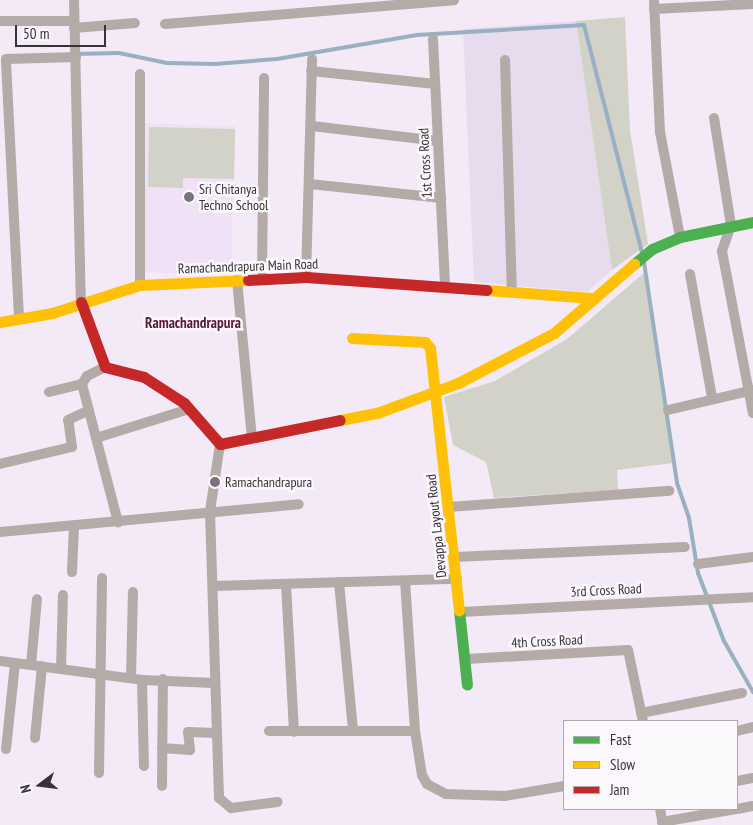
<!DOCTYPE html>
<html>
<head>
<meta charset="utf-8">
<style>
  body { margin:0 }
  #map { position:relative; width:753px; height:825px; overflow:hidden; background:#f4eaf7; font-family:"PT Sans Narrow",sans-serif }
  div>[style] { position:absolute }
  [style*='--x'] { left:calc(var(--x)*1px); top:calc(var(--y)*1px); width:calc(var(--w)*1px); rotate:calc(var(--a)*1deg) }
  .built>* { inset:0; background:#f1e1f6; transform-origin:0 0 }
  .industrial>* { inset:0; background:#e6dced }
  .green>* { inset:0; background:#d2d2c9 }
  .stream>* { height:4px; margin:-2px; padding:0 2px; transform-origin:2px; border-radius:2px; background:#98b0c1 }
  .street>* { height:10px; margin:-5px; padding:0 5px; transform-origin:5px; border-radius:5px; background:#b4aba8 }
  .fast>* { height:11px; margin:-5.5px; padding:0 5.5px; transform-origin:5.5px; border-radius:5.5px; background:#4caf50 }
  .slow>* { height:11px; margin:-5.5px; padding:0 5.5px; transform-origin:5.5px; border-radius:5.5px; background:#ffc107 }
  .jam>* { height:11px; margin:-5.5px; padding:0 5.5px; transform-origin:5.5px; border-radius:5.5px; background:#c62828 }
  .dots>* { width:14px; height:14px; translate:-50% -50%; box-sizing:border-box; border:2px solid #fbf8fc; border-radius:50% }
  span { translate:-50% -50%; white-space:nowrap; text-align:center; line-height:1.15; -webkit-text-stroke:5px #fbf8fc; paint-order:stroke }
  .street-label { font-size:14px; color:#38313a }
  .poi-label { font-size:14px; color:#38313a }
  .left { translate:0 -50%; text-align:left }
  .neighbourhood-label { font-size:15px; color:#5a1938; font-weight:700 }
  .legend { position:absolute; left:563px; top:720px; width:175px; height:90px; box-sizing:border-box; background:#fbf8fc; border:1px solid #ada8ae; margin:0; padding:6px 9px; list-style:none; font-size:15px; color:#38313a }
  .legend li { display:flex; align-items:center; gap:10px; height:25px }
  .legend b { width:25px; border:1px solid #ada8ae }
  .north { position:absolute; left:15px; top:760px; width:50px; height:50px; -webkit-text-stroke:4px #fbf8fc; paint-order:stroke; rotate:255deg; font-size:14px; font-weight:700; line-height:20px; text-align:center; color:#38313a }
  .north::after { content:''; display:block; margin:auto; width:18px; height:22px; background:#38313a; clip-path:polygon(50% 0,100% 100%,50% 72%,0 100%) }
  .scale { position:absolute; left:15px; top:25px; width:91px; height:22px; box-sizing:border-box; border:2px solid #38313a; border-top:0; padding-left:6px; font-size:15px; line-height:18px; white-space:nowrap; color:#38313a; -webkit-text-stroke:4px #fbf8fc; paint-order:stroke }
</style>
</head>
<body>
<div id="map">
  <div class="built">
    <i style="left:143px;top:123px;width:93px;height:149px;rotate:2deg"></i>
  </div>
  <div class="industrial">
    <i style="clip-path:polygon(576px 21px,612px 270px,587px 292px,474px 282px,463px 29px)"></i>
  </div>
  <div class="green">
    <i style="clip-path:polygon(625px 17px,630px 130px,648px 244px,612px 270px,576px 21px)"></i>
    <i style="clip-path:polygon(149px 127px,235px 129px,234px 179px,183px 178px,183px 188px,148px 187px)"></i>
    <i style="clip-path:polygon(646px 271px,673px 463px,617px 470px,618px 490px,494px 498px,486px 462px,453px 445px,444px 397px,495px 381px,567px 339px)"></i>
  </div>
  <div class="stream">
    <i style="--x:75;--y:54;--w:44;--a:-1.3"></i>
    <i style="--x:119;--y:53;--w:49;--a:11.8"></i>
    <i style="--x:167;--y:63;--w:48;--a:1.2"></i>
    <i style="--x:215;--y:64;--w:62;--a:-4.6"></i>
    <i style="--x:277;--y:59;--w:142;--a:-9.7"></i>
    <i style="--x:417;--y:35;--w:167;--a:-3.4"></i>
    <i style="--x:584;--y:25;--w:235;--a:75.7"></i>
    <i style="--x:644;--y:262;--w:223;--a:81.5"></i>
    <i style="--x:677;--y:483;--w:37;--a:71"></i>
    <i style="--x:689;--y:518;--w:56;--a:80.7"></i>
    <i style="--x:698;--y:573;--w:73;--a:69.1"></i>
    <i style="--x:724;--y:641;--w:59;--a:60.4"></i>
  </div>
  <div class="street">
    <i style="--x:74;--y:0;--w:302;--a:88.7"></i>
    <i style="--x:654;--y:0;--w:132;--a:87.4"></i>
    <i style="--x:660;--y:132;--w:107;--a:79.2"></i>
    <i style="--x:654;--y:9;--w:99;--a:-2.9"></i>
    <i style="--x:0;--y:21;--w:74;--a:0"></i>
    <i style="--x:165;--y:24;--w:290;--a:-4.7"></i>
    <i style="--x:74;--y:28;--w:61;--a:-4.7"></i>
    <i style="--x:433;--y:39;--w:247;--a:87.2"></i>
    <i style="--x:505;--y:60;--w:232;--a:88.3"></i>
    <i style="--x:311;--y:71;--w:125;--a:6"></i>
    <i style="--x:714;--y:118;--w:108;--a:81"></i>
    <i style="--x:731;--y:225;--w:28;--a:109"></i>
    <i style="--x:722;--y:251;--w:165;--a:79.2"></i>
    <i style="--x:312;--y:126;--w:127;--a:6.8"></i>
    <i style="--x:310;--y:184;--w:132;--a:6.1"></i>
    <i style="--x:690;--y:274;--w:126;--a:79.9"></i>
    <i style="--x:306;--y:277;--w:218;--a:-88.4"></i>
    <i style="--x:262;--y:279;--w:201;--a:-89.4"></i>
    <i style="--x:237;--y:280;--w:159;--a:84.6"></i>
    <i style="--x:140;--y:285;--w:211;--a:-90"></i>
    <i style="--x:19;--y:318;--w:259;--a:-92.9"></i>
    <i style="--x:6;--y:59;--w:70;--a:-1.6"></i>
    <i style="--x:105;--y:367;--w:20;--a:153"></i>
    <i style="--x:87;--y:376;--w:9;--a:122"></i>
    <i style="--x:82;--y:384;--w:143;--a:75.4"></i>
    <i style="--x:49;--y:392;--w:34;--a:-14"></i>
    <i style="--x:668;--y:410;--w:87;--a:-13.2"></i>
    <i style="--x:96;--y:438;--w:97;--a:-17.3"></i>
    <i style="--x:220;--y:444;--w:68;--a:98.5"></i>
    <i style="--x:210;--y:511;--w:287;--a:88.2"></i>
    <i style="--x:219;--y:798;--w:16;--a:40"></i>
    <i style="--x:231;--y:808;--w:47;--a:-7.3"></i>
    <i style="--x:0;--y:464;--w:74;--a:-13.3"></i>
    <i style="--x:72;--y:447;--w:27;--a:-98"></i>
    <i style="--x:68;--y:420;--w:23;--a:-25"></i>
    <i style="--x:449;--y:507;--w:221;--a:-4.2"></i>
    <i style="--x:0;--y:532;--w:300;--a:-5.3"></i>
    <i style="--x:455;--y:557;--w:230;--a:-2.5"></i>
    <i style="--x:698;--y:564;--w:55;--a:-7.3"></i>
    <i style="--x:72;--y:572;--w:45;--a:-87.5"></i>
    <i style="--x:339;--y:582;--w:150;--a:84.6"></i>
    <i style="--x:286;--y:584;--w:148;--a:86.9"></i>
    <i style="--x:214;--y:586;--w:243;--a:-1.7"></i>
    <i style="--x:461;--y:612;--w:292;--a:-2.9"></i>
    <i style="--x:466;--y:659;--w:162;--a:-3.2"></i>
    <i style="--x:628;--y:650;--w:73;--a:78.1"></i>
    <i style="--x:0;--y:661;--w:143;--a:7.6"></i>
    <i style="--x:142;--y:680;--w:72;--a:2.4"></i>
    <i style="--x:31;--y:665;--w:66;--a:-84.8"></i>
    <i style="--x:61;--y:669;--w:74;--a:-88.5"></i>
    <i style="--x:131;--y:678;--w:86;--a:-88.7"></i>
    <i style="--x:142;--y:680;--w:86;--a:88.7"></i>
    <i style="--x:641;--y:713;--w:103;--a:-11.2"></i>
    <i style="--x:269;--y:731;--w:146;--a:0"></i>
    <i style="--x:415;--y:731;--w:150;--a:-93.8"></i>
    <i style="--x:415;--y:731;--w:45;--a:81"></i>
    <i style="--x:422;--y:775;--w:10;--a:61"></i>
    <i style="--x:427;--y:784;--w:21;--a:28"></i>
    <i style="--x:446;--y:794;--w:59;--a:1.9"></i>
    <i style="--x:505;--y:796;--w:60;--a:-9.6"></i>
    <i style="--x:737;--y:731;--w:16;--a:-14"></i>
    <i style="--x:35;--y:738;--w:72;--a:-84.4"></i>
    <i style="--x:162;--y:748;--w:28;--a:4"></i>
    <i style="--x:190;--y:750;--w:18;--a:-96"></i>
    <i style="--x:188;--y:732;--w:28;--a:2"></i>
    <i style="--x:6;--y:749;--w:86;--a:-84"></i>
    <i style="--x:99;--y:773;--w:195;--a:-89.1"></i>
    <i style="--x:737;--y:781;--w:16;--a:-11"></i>
    <i style="--x:162;--y:786;--w:107;--a:-89.5"></i>
    <i style="--x:660;--y:809;--w:16;--a:79"></i>
    <i style="--x:737;--y:809;--w:16;--a:-11"></i>
    <i style="--x:662;--y:822;--w:75;--a:-10"></i>
  </div>
  <div class="fast">
    <i style="--x:634;--y:264;--w:23;--a:-40"></i>
    <i style="--x:652;--y:249;--w:30;--a:-23"></i>
    <i style="--x:680;--y:237;--w:75;--a:-11.6"></i>
    <i style="--x:459;--y:610;--w:75;--a:83.9"></i>
  </div>
  <div class="slow">
    <i style="--x:487;--y:290;--w:105;--a:4.4"></i>
    <i style="--x:0;--y:322;--w:53;--a:-9.8"></i>
    <i style="--x:52;--y:313;--w:92;--a:-17.7"></i>
    <i style="--x:140;--y:285;--w:108;--a:-2.7"></i>
    <i style="--x:352;--y:338;--w:73;--a:3.1"></i>
    <i style="--x:425;--y:342;--w:8;--a:50"></i>
    <i style="--x:430;--y:348;--w:264;--a:83.7"></i>
    <i style="--x:340;--y:420;--w:38;--a:-11"></i>
    <i style="--x:377;--y:413;--w:86;--a:-20.3"></i>
    <i style="--x:458;--y:383;--w:108;--a:-27.5"></i>
    <i style="--x:554;--y:333;--w:106;--a:-40.8"></i>
  </div>
  <div class="jam">
    <i style="--x:248;--y:280;--w:58;--a:-3"></i>
    <i style="--x:306;--y:277;--w:181;--a:4.1"></i>
    <i style="--x:81;--y:302;--w:69;--a:69.7"></i>
    <i style="--x:105;--y:367;--w:40;--a:14.4"></i>
    <i style="--x:144;--y:377;--w:48;--a:33"></i>
    <i style="--x:184;--y:403;--w:55;--a:48.7"></i>
    <i style="--x:220;--y:444;--w:122;--a:-11.3"></i>
  </div>
  <div class="dots">
    <i style="left:189px;top:197px;background:#7a727c"></i>
    <i style="left:215px;top:482px;background:#7a727c"></i>
  </div>
  <div class="street-label">
    <span style="left:425px;top:163px;rotate:-93deg">1st Cross Road</span>
    <span style="left:248px;top:266px;rotate:-2deg">Ramachandrapura Main Road</span>
    <span style="left:436px;top:526px;rotate:-96deg">Devappa Layout Road</span>
    <span style="left:606px;top:590px;rotate:-3deg">3rd Cross Road</span>
    <span style="left:547px;top:641px;rotate:-3deg">4th Cross Road</span>
  </div>
  <div class="poi-label">
    <span class="left" style="left:199px;top:197px">Sri Chitanya<br>Techno School</span>
    <span class="left" style="left:225px;top:482px">Ramachandrapura</span>
  </div>
  <div class="neighbourhood-label">
    <span style="left:193px;top:323px">Ramachandrapura</span>
  </div>
  <ul class="legend">
  <li><b style="height:6px;background:#4caf50"></b>Fast</li>
  <li><b style="height:6px;background:#ffc107"></b>Slow</li>
  <li><b style="height:6px;background:#c62828"></b>Jam</li>
  </ul>
  <div class="north">N</div>
  <div class="scale">50 m</div>
</div>
</body>
</html>
